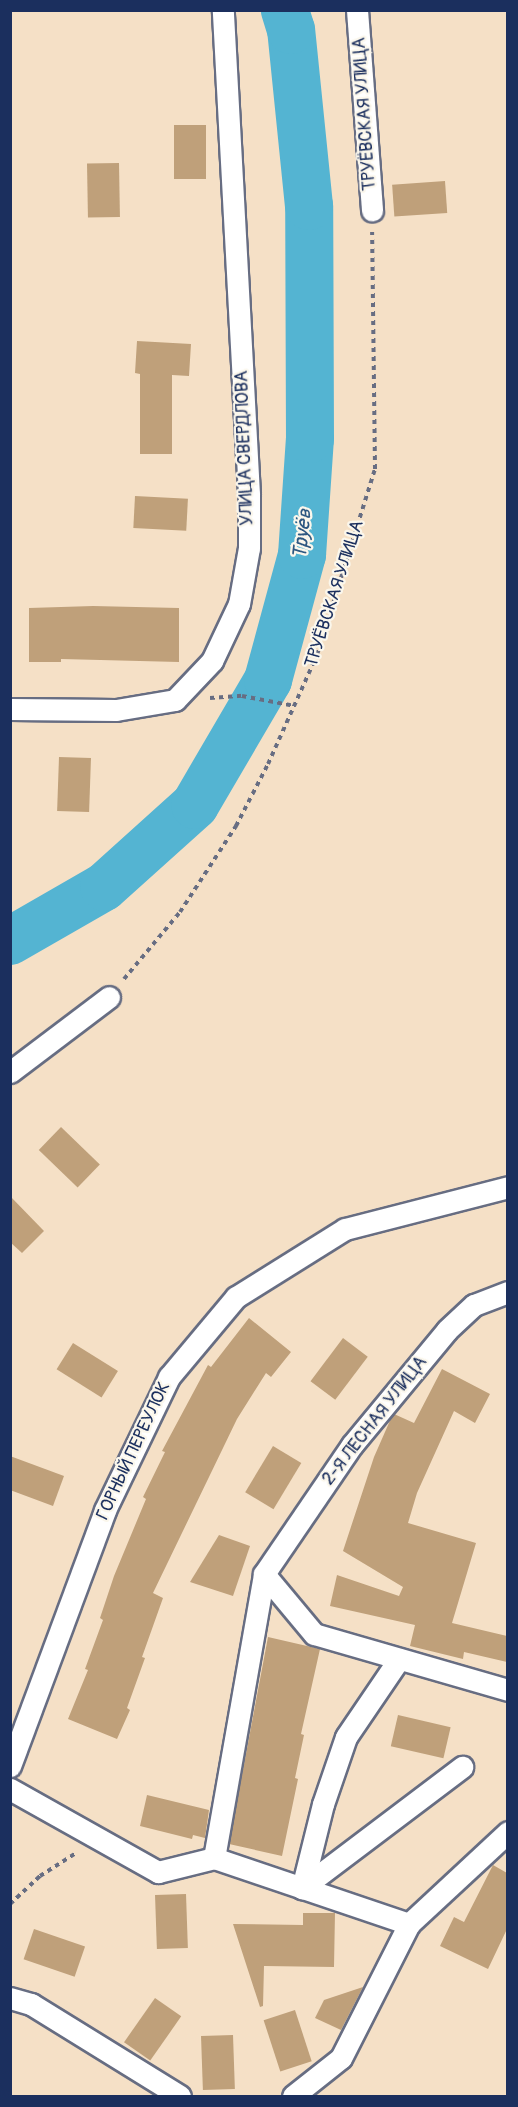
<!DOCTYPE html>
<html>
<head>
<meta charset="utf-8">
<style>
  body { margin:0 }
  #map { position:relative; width:518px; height:2107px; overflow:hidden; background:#f5e0c6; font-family:Pangolin,sans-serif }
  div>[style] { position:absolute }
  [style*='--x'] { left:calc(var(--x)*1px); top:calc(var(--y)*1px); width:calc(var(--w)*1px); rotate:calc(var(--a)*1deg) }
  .river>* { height:48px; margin:-24px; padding:0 24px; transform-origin:24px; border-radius:24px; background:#54b4d2 }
  .building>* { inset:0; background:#bfa07a; transform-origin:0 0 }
  .path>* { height:4px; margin-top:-2px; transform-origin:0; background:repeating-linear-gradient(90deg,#676d82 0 4.5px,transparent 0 9px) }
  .roads { filter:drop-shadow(2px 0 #676d82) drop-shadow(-2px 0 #676d82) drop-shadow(0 2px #676d82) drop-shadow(0 -2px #676d82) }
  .minor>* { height:21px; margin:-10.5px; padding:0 10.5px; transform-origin:10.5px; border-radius:10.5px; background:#fff }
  span { translate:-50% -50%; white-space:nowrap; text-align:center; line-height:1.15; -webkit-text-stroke:4.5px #fbf7ec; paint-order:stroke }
  .street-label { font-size:18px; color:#1b2f5e }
  .water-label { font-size:20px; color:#2c5781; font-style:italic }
  .frame { position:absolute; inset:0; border:12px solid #1b2f5e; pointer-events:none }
</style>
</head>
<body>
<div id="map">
  <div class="river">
    <i style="--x:10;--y:941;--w:108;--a:-29.9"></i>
    <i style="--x:104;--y:887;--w:122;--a:-42"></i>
    <i style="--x:195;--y:805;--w:145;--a:-59.7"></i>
    <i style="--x:268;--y:680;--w:130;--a:-74.8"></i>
    <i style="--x:302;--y:555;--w:116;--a:-86.1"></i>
    <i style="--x:310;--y:439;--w:233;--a:-90.2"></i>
    <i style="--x:309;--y:206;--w:177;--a:-95.8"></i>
    <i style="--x:291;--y:30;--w:21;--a:-107"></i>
  </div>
  <div class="building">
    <i style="left:174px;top:125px;width:32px;height:54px"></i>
    <i style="left:119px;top:163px;width:54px;height:32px;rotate:89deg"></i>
    <i style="left:445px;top:181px;width:32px;height:53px;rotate:86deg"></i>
    <i style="clip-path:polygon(137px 341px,191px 344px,189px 376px,172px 375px,172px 454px,140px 454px,140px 374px,135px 373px)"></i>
    <i style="left:135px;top:496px;width:53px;height:32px;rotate:3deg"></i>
    <i style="clip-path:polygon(93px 606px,179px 608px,179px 662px,61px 659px,61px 662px,29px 662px,29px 608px)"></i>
    <i style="left:59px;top:757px;width:32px;height:54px;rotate:2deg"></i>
    <i style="left:61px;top:1127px;width:54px;height:32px;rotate:44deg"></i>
    <i style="clip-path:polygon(10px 1196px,44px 1231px,22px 1253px,10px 1242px)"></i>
    <i style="clip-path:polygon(249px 1318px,291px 1352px,271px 1377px,266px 1373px,237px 1419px,153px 1593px,163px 1598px,142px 1657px,145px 1658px,127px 1708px,130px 1710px,117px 1739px,68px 1719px,88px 1670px,85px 1669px,103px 1620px,100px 1618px,114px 1576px,146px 1499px,143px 1497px,165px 1452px,162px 1451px,208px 1365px,211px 1367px)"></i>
    <i style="left:343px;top:1338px;width:31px;height:54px;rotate:37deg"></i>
    <i style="left:73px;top:1343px;width:53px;height:31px;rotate:32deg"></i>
    <i style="clip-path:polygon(442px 1369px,490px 1394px,475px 1423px,454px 1411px,417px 1493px,408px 1523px,476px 1543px,452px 1623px,507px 1636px,507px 1662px,464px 1652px,463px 1659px,410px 1646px,415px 1625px,330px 1606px,337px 1575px,399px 1596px,403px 1587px,343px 1551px,374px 1457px,392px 1416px,394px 1414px,414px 1423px)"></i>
    <i style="left:273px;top:1446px;width:33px;height:54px;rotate:31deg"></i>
    <i style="clip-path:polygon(10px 1456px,64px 1476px,53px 1506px,10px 1490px)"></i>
    <i style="clip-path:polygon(219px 1535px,250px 1546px,233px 1596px,190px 1582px)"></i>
    <i style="clip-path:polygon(268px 1637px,320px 1649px,301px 1734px,304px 1735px,295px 1778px,298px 1779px,282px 1856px,229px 1844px)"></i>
    <i style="left:398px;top:1715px;width:54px;height:32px;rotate:13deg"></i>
    <i style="clip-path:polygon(147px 1795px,209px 1810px,205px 1838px,193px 1835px,192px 1839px,140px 1826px)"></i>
    <i style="clip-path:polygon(493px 1865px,507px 1873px,507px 1929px,488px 1969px,440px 1946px,454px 1917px,464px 1922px)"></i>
    <i style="left:186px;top:1894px;width:54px;height:31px;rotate:88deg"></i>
    <i style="clip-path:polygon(303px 1913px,335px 1913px,334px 1967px,264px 1966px,263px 2006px,260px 2007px,233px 1924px,303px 1925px)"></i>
    <i style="left:34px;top:1929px;width:54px;height:32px;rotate:19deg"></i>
    <i style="clip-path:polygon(363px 1987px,341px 2030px,315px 2018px,324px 2000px)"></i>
    <i style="left:155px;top:1998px;width:32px;height:54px;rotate:35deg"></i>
    <i style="left:295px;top:2010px;width:54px;height:33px;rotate:72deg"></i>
    <i style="left:233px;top:2035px;width:54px;height:32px;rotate:88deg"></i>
  </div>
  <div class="path">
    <i style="--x:210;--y:698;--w:32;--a:-4"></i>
    <i style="--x:242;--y:696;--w:54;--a:10.7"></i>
    <i style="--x:124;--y:979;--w:87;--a:-50.1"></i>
    <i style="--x:180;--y:912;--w:103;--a:-56.9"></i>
    <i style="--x:236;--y:826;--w:70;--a:-62.7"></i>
    <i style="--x:268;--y:764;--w:120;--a:-65.8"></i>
    <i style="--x:317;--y:655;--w:195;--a:-72.7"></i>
    <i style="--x:375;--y:469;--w:237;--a:-90.7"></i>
    <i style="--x:10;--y:1904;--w:41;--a:-43"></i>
    <i style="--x:40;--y:1876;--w:43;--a:-32.6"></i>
  </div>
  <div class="roads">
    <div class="minor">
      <i style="--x:357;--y:10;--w:201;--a:85.7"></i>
      <i style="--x:10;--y:709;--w:106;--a:0.5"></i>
      <i style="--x:116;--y:710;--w:60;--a:-9.6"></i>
      <i style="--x:175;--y:700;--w:54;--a:-46.5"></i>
      <i style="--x:212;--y:661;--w:63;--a:-64.7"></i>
      <i style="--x:239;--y:604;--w:57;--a:-79.9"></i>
      <i style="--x:249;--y:548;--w:54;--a:-90"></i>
      <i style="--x:249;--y:494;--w:485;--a:-93.1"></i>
      <i style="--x:10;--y:1072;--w:124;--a:-37.1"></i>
      <i style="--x:264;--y:1574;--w:78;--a:50.2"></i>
      <i style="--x:314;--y:1634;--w:202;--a:16.1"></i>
      <i style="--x:399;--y:1659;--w:94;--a:124.2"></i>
      <i style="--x:346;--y:1737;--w:71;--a:108.9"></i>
      <i style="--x:323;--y:1804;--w:87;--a:104"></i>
      <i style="--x:302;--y:1888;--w:201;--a:-37.1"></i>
      <i style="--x:10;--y:1766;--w:273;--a:-69.6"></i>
      <i style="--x:105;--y:1510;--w:148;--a:-64.3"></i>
      <i style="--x:169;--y:1377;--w:104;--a:-50.1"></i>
      <i style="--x:236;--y:1297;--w:128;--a:-32"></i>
      <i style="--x:345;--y:1229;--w:168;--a:-14.4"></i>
      <i style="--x:10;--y:1789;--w:170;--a:29.3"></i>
      <i style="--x:158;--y:1872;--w:58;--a:-14"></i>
      <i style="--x:214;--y:1858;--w:288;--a:-80"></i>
      <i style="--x:264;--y:1574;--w:156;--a:-55.7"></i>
      <i style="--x:352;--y:1445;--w:149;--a:-50.4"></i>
      <i style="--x:447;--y:1330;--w:37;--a:-43"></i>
      <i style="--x:474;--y:1305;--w:36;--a:-21"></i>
      <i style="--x:214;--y:1858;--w:206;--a:18.7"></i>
      <i style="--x:10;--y:1998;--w:22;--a:16"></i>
      <i style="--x:31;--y:2004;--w:175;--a:31.7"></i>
      <i style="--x:293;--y:2096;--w:61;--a:-38.4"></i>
      <i style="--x:341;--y:2058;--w:150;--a:-63.1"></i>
      <i style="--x:409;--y:1924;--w:135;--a:-42.9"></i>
    </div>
  </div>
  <div class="street-label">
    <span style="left:365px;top:114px;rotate:-94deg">ТРУЁВСКАЯ УЛИЦА</span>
    <span style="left:245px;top:448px;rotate:-92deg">УЛИЦА СВЕРДЛОВА</span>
    <span style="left:335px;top:594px;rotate:-72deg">ТРУЁВСКАЯ УЛИЦА</span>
    <span style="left:375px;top:1421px;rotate:-52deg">2-Я ЛЕСНАЯ УЛИЦА</span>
    <span style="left:134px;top:1451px;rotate:-65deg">ГОРНЫЙ ПЕРЕУЛОК</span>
  </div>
  <div class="water-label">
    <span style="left:302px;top:534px;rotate:-84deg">Труёв</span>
  </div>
  <div class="frame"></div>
</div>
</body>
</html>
